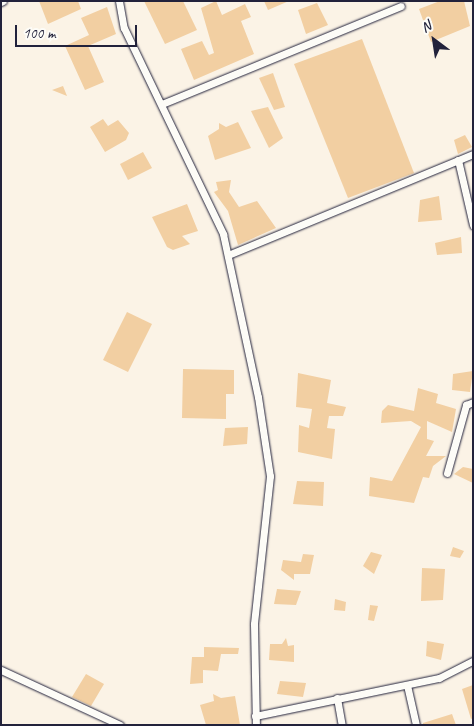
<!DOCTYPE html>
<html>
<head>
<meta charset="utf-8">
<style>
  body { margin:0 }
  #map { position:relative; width:474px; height:726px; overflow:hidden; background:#fbf3e6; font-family:Caveat,sans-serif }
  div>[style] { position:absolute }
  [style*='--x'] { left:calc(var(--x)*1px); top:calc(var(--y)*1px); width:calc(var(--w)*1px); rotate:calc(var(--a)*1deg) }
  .building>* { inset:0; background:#f2cfa2 }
  .roads { filter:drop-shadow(0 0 1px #22223b) drop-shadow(0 0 1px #22223b) }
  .street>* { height:7px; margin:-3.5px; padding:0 3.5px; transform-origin:3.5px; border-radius:3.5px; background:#fdfcf7 }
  span { translate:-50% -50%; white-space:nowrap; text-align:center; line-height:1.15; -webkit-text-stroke:4.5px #fdfcf7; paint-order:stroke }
  .frame { position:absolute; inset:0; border:2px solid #22223b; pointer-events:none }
  .north { position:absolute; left:409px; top:15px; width:50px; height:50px; -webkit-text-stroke:4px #fdfcf7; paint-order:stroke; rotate:329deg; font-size:14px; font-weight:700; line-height:20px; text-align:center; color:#22223b }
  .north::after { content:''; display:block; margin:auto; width:18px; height:22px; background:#22223b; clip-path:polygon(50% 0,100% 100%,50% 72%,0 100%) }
  .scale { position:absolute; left:15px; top:25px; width:122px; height:22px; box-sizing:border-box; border:2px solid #22223b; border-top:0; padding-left:6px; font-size:15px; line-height:18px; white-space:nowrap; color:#22223b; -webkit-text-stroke:4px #fdfcf7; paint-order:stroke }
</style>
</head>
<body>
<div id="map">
  <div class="building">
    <div style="clip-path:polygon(39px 1px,78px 1px,81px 9px,48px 24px)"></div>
    <div style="clip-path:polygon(144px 1px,183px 1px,197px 30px,165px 44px)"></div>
    <div style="clip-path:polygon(216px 1px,222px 15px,245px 4px,251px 17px,241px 21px,254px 54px,194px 80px,181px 49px,202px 41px,209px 55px,214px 53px,201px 8px)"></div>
    <div style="clip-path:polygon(264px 1px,289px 1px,268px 10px)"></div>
    <div style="clip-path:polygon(440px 1px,464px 1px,470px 26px,431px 42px,419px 9px)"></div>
    <div style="clip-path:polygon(317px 3px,328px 25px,306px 34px,298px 10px)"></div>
    <div style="clip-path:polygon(107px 7px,116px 34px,88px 46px,104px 82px,85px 90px,65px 46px,89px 35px,81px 18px)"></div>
    <div style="clip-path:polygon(362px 39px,414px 173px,348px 198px,294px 64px)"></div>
    <div style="clip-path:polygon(273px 73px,285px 107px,274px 110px,259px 78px)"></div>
    <div style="clip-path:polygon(63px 86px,67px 96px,52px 90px)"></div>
    <div style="clip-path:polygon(268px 107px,283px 138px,269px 148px,251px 111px)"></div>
    <div style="clip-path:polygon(103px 119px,108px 126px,118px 120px,129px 133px,126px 140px,105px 152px,90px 127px)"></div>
    <div style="clip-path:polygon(238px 122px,251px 148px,215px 160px,208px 136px,219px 129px,219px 123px,226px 127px)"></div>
    <div style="clip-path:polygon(465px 135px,472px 147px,458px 154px,454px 140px)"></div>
    <div style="clip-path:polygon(143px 152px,152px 168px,128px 180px,120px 164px)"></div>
    <div style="clip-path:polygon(231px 180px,229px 192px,239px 207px,257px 201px,276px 228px,238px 245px,228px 211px,214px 192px,218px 190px,216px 182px)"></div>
    <div style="clip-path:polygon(439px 196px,442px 220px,418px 222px,420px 200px)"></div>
    <div style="clip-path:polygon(187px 204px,198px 231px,182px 236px,190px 244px,173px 250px,167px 247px,152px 217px)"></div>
    <div style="clip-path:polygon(461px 237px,462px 253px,437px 255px,435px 243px)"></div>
    <div style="clip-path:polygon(127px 312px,152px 324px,128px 372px,103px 360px)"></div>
    <div style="clip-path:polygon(183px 369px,234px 370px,234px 394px,226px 394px,226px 419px,182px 418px)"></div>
    <div style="clip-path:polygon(473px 371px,470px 392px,452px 390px,453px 374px)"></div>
    <div style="clip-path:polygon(298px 373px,331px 380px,327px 403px,346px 407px,343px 416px,329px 416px,327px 428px,335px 429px,332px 459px,298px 452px,299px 425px,309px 428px,312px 409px,296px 407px)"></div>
    <div style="clip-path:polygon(418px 388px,438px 394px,436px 403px,456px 409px,452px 432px,427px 421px,427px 439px,434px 441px,426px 456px,446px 456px,433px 466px,429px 478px,423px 477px,414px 503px,369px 496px,370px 477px,392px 481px,421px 427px,411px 421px,381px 423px,382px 411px,388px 405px,414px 411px)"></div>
    <div style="clip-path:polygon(248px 427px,247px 444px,223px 446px,225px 428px)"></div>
    <div style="clip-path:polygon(463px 467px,473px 469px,473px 483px,454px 474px)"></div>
    <div style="clip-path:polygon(297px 481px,324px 482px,323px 506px,293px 504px)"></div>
    <div style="clip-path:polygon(453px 547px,464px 551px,460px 558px,450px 556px)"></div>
    <div style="clip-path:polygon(371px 552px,382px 555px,374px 574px,363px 566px)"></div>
    <div style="clip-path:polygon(303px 554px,314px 555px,310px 574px,294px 574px,294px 580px,281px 570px,283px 560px,301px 562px)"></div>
    <div style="clip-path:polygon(422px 568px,445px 569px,443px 600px,421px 601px)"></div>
    <div style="clip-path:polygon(277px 589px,301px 591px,296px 605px,274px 604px)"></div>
    <div style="clip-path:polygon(335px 599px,346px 602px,345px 611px,334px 610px)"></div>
    <div style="clip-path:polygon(370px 605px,378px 606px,374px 621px,368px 620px)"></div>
    <div style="clip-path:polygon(286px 638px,288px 646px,294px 645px,294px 662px,269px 660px,270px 644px,282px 644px)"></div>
    <div style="clip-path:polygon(427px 641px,444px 644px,441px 660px,426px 656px)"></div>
    <div style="clip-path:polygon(204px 647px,239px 648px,238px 654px,221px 654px,218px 671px,203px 670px,203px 683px,190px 684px,192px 657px,204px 657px)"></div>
    <div style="clip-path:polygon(86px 674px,104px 684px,91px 706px,72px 697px)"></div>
    <div style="clip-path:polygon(280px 681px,306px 683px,303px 697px,277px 694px)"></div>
    <div style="clip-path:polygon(473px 685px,473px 718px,471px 719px,462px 689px)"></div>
    <div style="clip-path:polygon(213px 694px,221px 698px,235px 696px,240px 725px,206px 725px,200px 705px,214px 701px)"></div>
    <div style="clip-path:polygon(452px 714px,456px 725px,423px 725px,423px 723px)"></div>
  </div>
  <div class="roads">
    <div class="street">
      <div style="--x:119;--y:1;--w:27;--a:80"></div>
      <div style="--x:124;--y:28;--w:229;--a:64.3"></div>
      <div style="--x:223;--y:234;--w:167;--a:77.9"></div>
      <div style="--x:258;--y:397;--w:80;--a:81.4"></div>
      <div style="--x:270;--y:476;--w:149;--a:96.2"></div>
      <div style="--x:254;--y:624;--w:101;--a:88.9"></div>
      <div style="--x:1;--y:2;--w:2;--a:-27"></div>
      <div style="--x:162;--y:104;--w:258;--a:-22.3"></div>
      <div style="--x:458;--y:160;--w:67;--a:77"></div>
      <div style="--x:228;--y:255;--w:265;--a:-22.4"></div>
      <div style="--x:447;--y:473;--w:71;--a:-74.4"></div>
      <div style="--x:466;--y:405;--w:8;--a:-23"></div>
      <div style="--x:1;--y:670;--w:131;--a:24.8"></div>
      <div style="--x:407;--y:685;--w:41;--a:77.3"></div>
      <div style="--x:337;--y:698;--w:27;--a:80"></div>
      <div style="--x:255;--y:716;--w:188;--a:-11.7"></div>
      <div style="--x:439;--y:678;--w:38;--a:-27"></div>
    </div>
  </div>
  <div class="frame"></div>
  <div class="north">N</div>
  <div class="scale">100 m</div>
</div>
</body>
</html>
